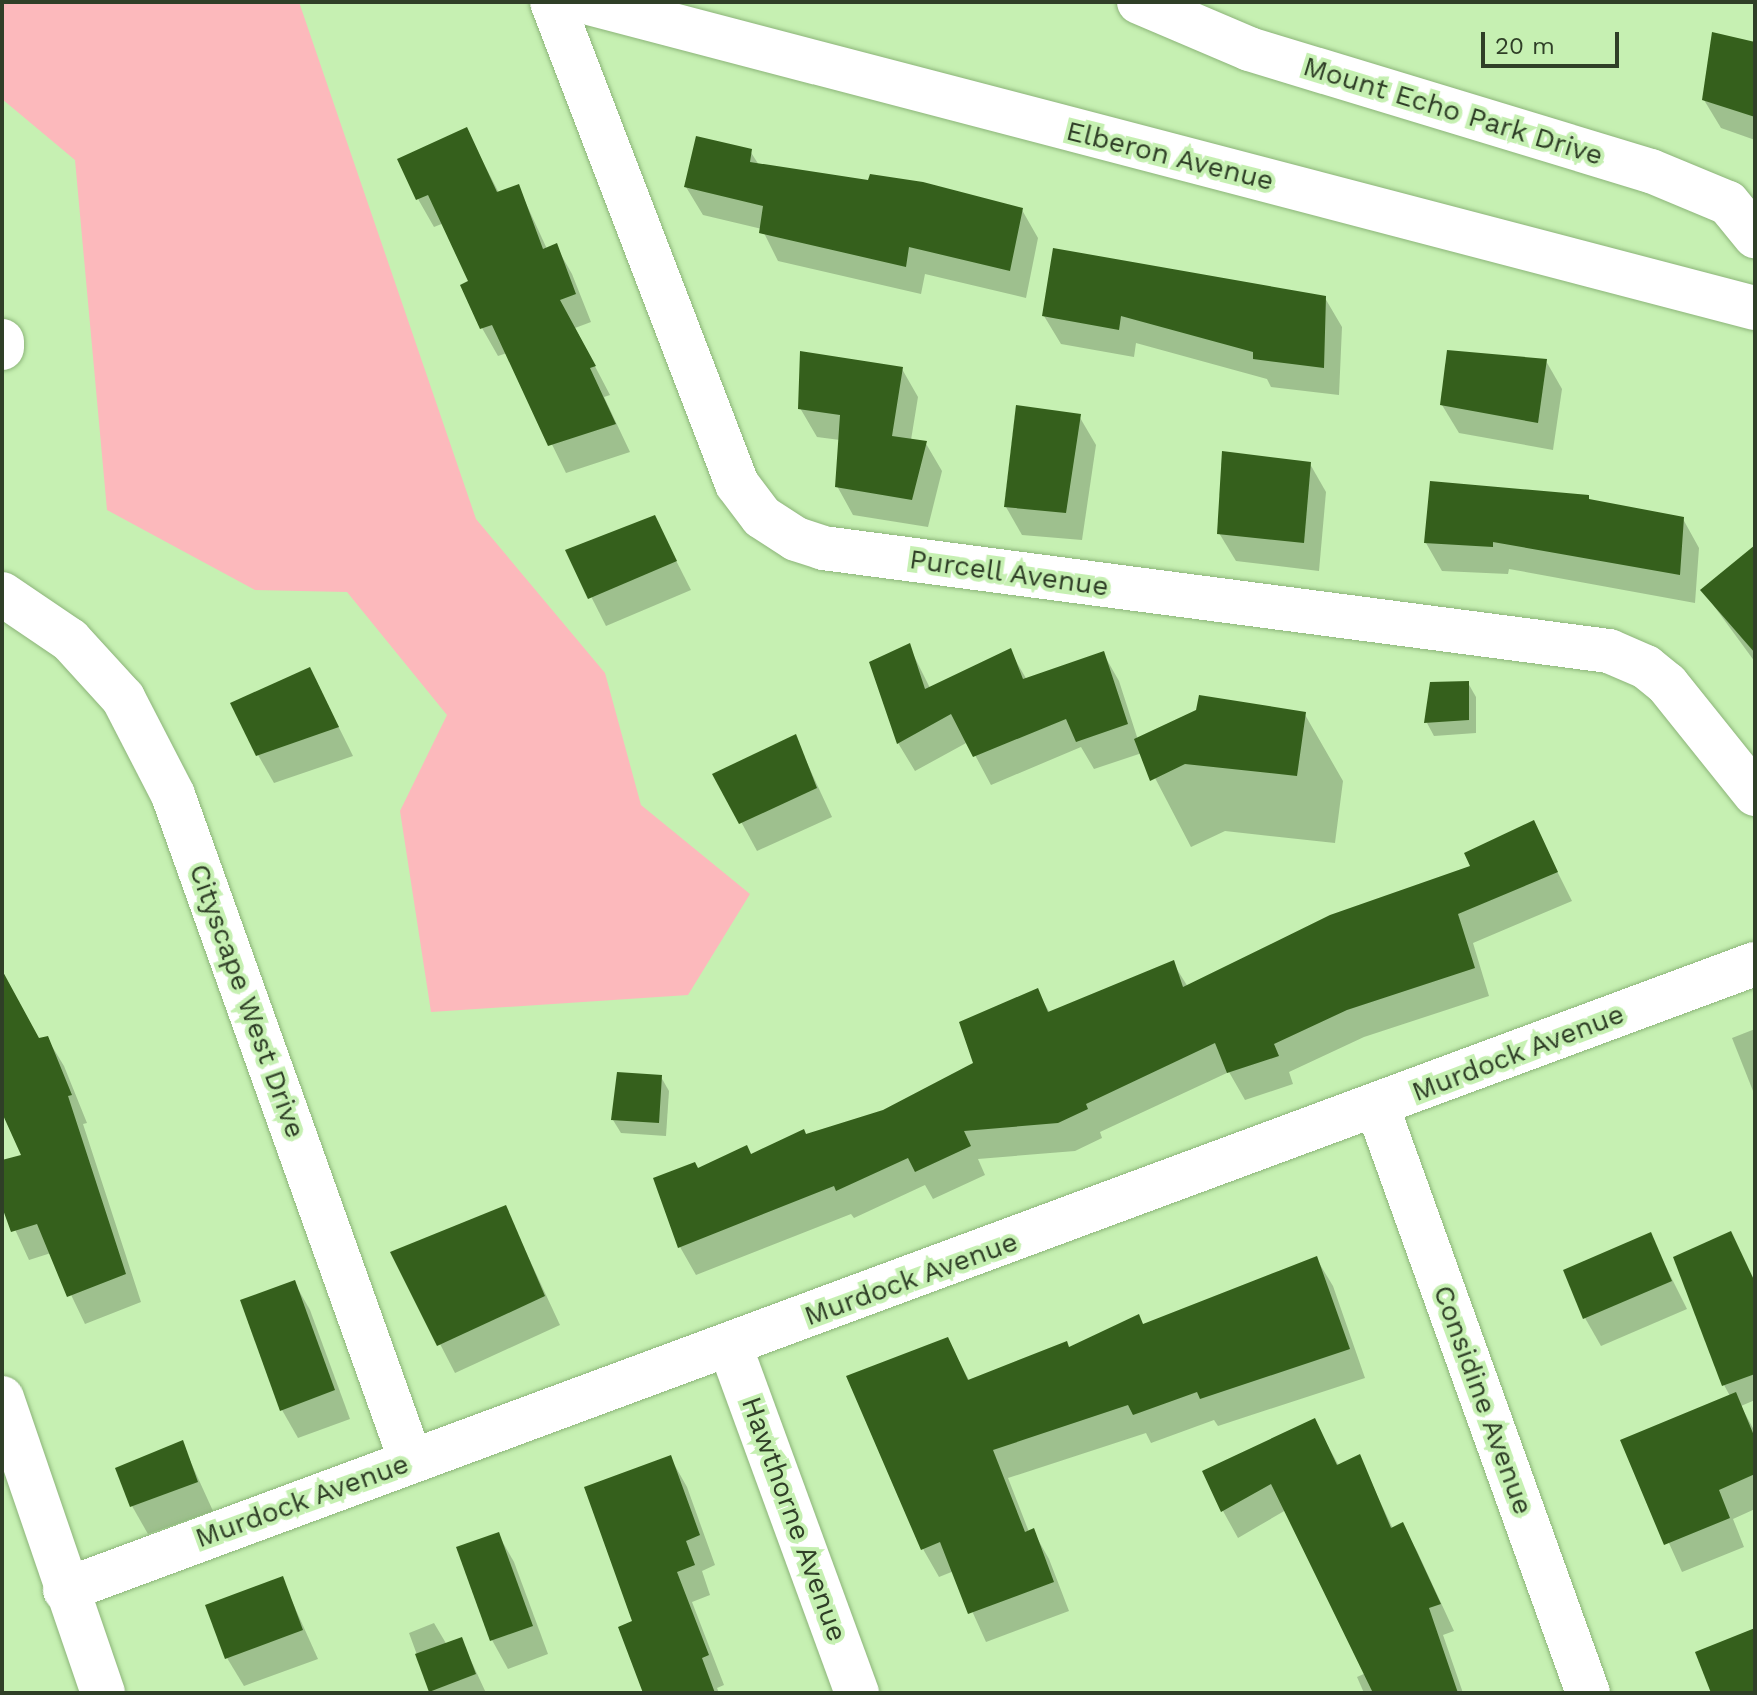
<!DOCTYPE html>
<html>
<head>
<meta charset="utf-8">
<style>
  body { margin:0 }
  #map { position:relative; width:1757px; height:1695px; overflow:hidden; background:#c6f0b2; font-family:"Work Sans",sans-serif }
  div>[style] { position:absolute }
  [style*='--x'] { left:calc(var(--x)*1px); top:calc(var(--y)*1px); width:calc(var(--w)*1px); rotate:calc(var(--a)*1deg) }
  .green>* { inset:0; background:#fcb9bc }
  .shadow>* { inset:0; background:#0003 }
  .building>* { inset:0; background:#35601c }
  .roads { filter:drop-shadow(0 0 2px #8cb479) drop-shadow(0 0 2px #8cb479) }
  .minor>* { height:44px; margin:-22px; padding:0 22px; transform-origin:22px; border-radius:22px; background:#fff }
  span { translate:-50% -50%; white-space:nowrap; text-align:center; line-height:1.15; -webkit-text-stroke:8px #c6f0b2; paint-order:stroke }
  .street-label { font-size:28px; color:#2f3f27 }
  .frame { position:absolute; inset:0; border:4px solid #2f3f27; pointer-events:none }
  .scale { position:absolute; left:1481px; top:32px; width:138px; height:36px; box-sizing:border-box; border:4px solid #2f3f27; border-top:0; padding-left:10px; font-size:24px; line-height:28px; white-space:nowrap; color:#2f3f27; -webkit-text-stroke:6px #c6f0b2; paint-order:stroke }
</style>
</head>
<body>
<div id="map">
  <div class="green">
    <div style="clip-path:polygon(2px 2px,299px 2px,476px 519px,605px 673px,641px 805px,750px 894px,688px 995px,431px 1012px,400px 811px,447px 715px,347px 592px,255px 590px,107px 510px,75px 160px,2px 99px)"></div>
  </div>
  <div class="shadow">
    <div style="clip-path:polygon(1755px 47px,1755px 140px,1721px 128px,1704px 100px)"></div>
    <div style="clip-path:polygon(466px 129px,499px 193px,518px 186px,547px 249px,556px 246px,572px 274px,591px 322px,575px 328px,610px 395px,604px 397px,630px 452px,566px 473px,507px 353px,498px 356px,482px 328px,471px 282px,444px 223px,434px 227px,418px 199px)"></div>
    <div style="clip-path:polygon(750px 151px,759px 165px,1022px 210px,1038px 238px,1026px 298px,925px 274px,921px 294px,778px 261px,762px 229px,703px 215px,686px 187px)"></div>
    <div style="clip-path:polygon(1325px 298px,1342px 327px,1339px 395px,1271px 387px,1267px 379px,1136px 343px,1134px 357px,1061px 344px,1044px 316px)"></div>
    <div style="clip-path:polygon(1546px 361px,1562px 389px,1553px 450px,1459px 433px,1442px 405px)"></div>
    <div style="clip-path:polygon(902px 369px,918px 397px,911px 440px,925px 442px,942px 471px,928px 527px,853px 515px,837px 486px,840px 440px,817px 437px,800px 408px)"></div>
    <div style="clip-path:polygon(1079px 416px,1096px 445px,1082px 540px,1022px 535px,1006px 507px)"></div>
    <div style="clip-path:polygon(1310px 464px,1326px 492px,1319px 571px,1236px 561px,1219px 533px)"></div>
    <div style="clip-path:polygon(1588px 497px,1591px 502px,1683px 519px,1699px 548px,1695px 603px,1509px 569px,1508px 574px,1442px 571px,1426px 543px)"></div>
    <div style="clip-path:polygon(654px 517px,691px 590px,606px 626px,568px 551px)"></div>
    <div style="clip-path:polygon(1755px 547px,1755px 662px,1703px 591px)"></div>
    <div style="clip-path:polygon(909px 646px,930px 688px,1010px 651px,1027px 680px,1103px 653px,1119px 681px,1138px 740px,1304px 713px,1343px 781px,1335px 843px,1225px 831px,1191px 847px,1142px 753px,1094px 769px,1081px 747px,991px 785px,968px 742px,915px 771px,898px 743px,871px 663px)"></div>
    <div style="clip-path:polygon(310px 669px,353px 756px,274px 783px,258px 755px)"></div>
    <div style="clip-path:polygon(1468px 683px,1476px 697px,1476px 733px,1434px 736px,1427px 723px)"></div>
    <div style="clip-path:polygon(795px 737px,832px 817px,757px 851px,715px 774px)"></div>
    <div style="clip-path:polygon(1533px 823px,1572px 901px,1473px 943px,1489px 996px,1364px 1037px,1289px 1072px,1293px 1084px,1245px 1100px,1229px 1072px,1100px 1132px,1102px 1138px,1075px 1151px,978px 1159px,985px 1175px,933px 1199px,925px 1185px,854px 1218px,851px 1214px,696px 1275px,680px 1247px,656px 1180px,751px 1156px,884px 1112px,975px 1064px,1037px 991px,1050px 1013px,1173px 963px,1188px 987px,1473px 867px)"></div>
    <div style="clip-path:polygon(2px 978px,39px 1040px,47px 1038px,64px 1066px,87px 1123px,83px 1124px,141px 1302px,85px 1324px,51px 1253px,29px 1260px,2px 1201px,2px 1162px,24px 1156px,2px 1109px)"></div>
    <div style="clip-path:polygon(1755px 1029px,1755px 1096px,1732px 1038px)"></div>
    <div style="clip-path:polygon(661px 1077px,669px 1091px,666px 1136px,621px 1133px,613px 1120px)"></div>
    <div style="clip-path:polygon(505px 1207px,560px 1325px,455px 1373px,393px 1253px)"></div>
    <div style="clip-path:polygon(1730px 1234px,1755px 1286px,1755px 1400px,1741px 1406px,1755px 1432px,1755px 1509px,1733px 1519px,1744px 1547px,1682px 1572px,1623px 1441px,1730px 1396px,1724px 1385px)"></div>
    <div style="clip-path:polygon(1650px 1235px,1687px 1309px,1601px 1346px,1585px 1318px)"></div>
    <div style="clip-path:polygon(1316px 1258px,1333px 1286px,1365px 1378px,1218px 1426px,1214px 1420px,1151px 1443px,1146px 1433px,1008px 1478px,1029px 1532px,1033px 1531px,1049px 1559px,1069px 1611px,986px 1642px,954px 1571px,939px 1577px,923px 1549px,947px 1339px,970px 1382px,1144px 1326px)"></div>
    <div style="clip-path:polygon(294px 1282px,310px 1310px,350px 1419px,298px 1438px,282px 1410px)"></div>
    <div style="clip-path:polygon(1314px 1421px,1339px 1466px,1359px 1457px,1393px 1529px,1402px 1525px,1417px 1551px,1454px 1631px,1443px 1635px,1463px 1693px,1364px 1693px,1357px 1677px,1366px 1673px,1286px 1510px,1238px 1538px,1223px 1511px,1205px 1472px)"></div>
    <div style="clip-path:polygon(182px 1443px,213px 1511px,148px 1534px,132px 1506px)"></div>
    <div style="clip-path:polygon(670px 1457px,687px 1487px,715px 1565px,702px 1571px,710px 1595px,692px 1602px,724px 1685px,717px 1688px,719px 1693px,646px 1693px,635px 1622px)"></div>
    <div style="clip-path:polygon(498px 1534px,514px 1562px,548px 1654px,508px 1669px,492px 1640px,458px 1549px)"></div>
    <div style="clip-path:polygon(282px 1579px,318px 1659px,244px 1686px,227px 1658px)"></div>
    <div style="clip-path:polygon(434px 1623px,447px 1645px,461px 1639px,486px 1693px,431px 1693px,409px 1633px)"></div>
  </div>
  <div class="building">
    <div style="clip-path:polygon(1712px 32px,1755px 42px,1755px 117px,1702px 100px)"></div>
    <div style="clip-path:polygon(467px 127px,497px 192px,519px 184px,543px 249px,557px 243px,576px 294px,560px 300px,596px 366px,590px 368px,616px 424px,548px 446px,492px 325px,480px 329px,460px 285px,468px 281px,428px 195px,416px 200px,397px 159px)"></div>
    <div style="clip-path:polygon(696px 136px,752px 149px,750px 162px,868px 180px,870px 174px,923px 182px,1023px 208px,1010px 271px,909px 247px,906px 267px,759px 233px,763px 206px,684px 187px)"></div>
    <div style="clip-path:polygon(1053px 248px,1326px 296px,1324px 368px,1253px 359px,1253px 352px,1121px 316px,1119px 330px,1042px 316px)"></div>
    <div style="clip-path:polygon(1447px 350px,1547px 359px,1538px 423px,1440px 405px)"></div>
    <div style="clip-path:polygon(800px 351px,903px 367px,892px 436px,927px 441px,912px 500px,835px 487px,840px 415px,798px 409px)"></div>
    <div style="clip-path:polygon(1016px 405px,1081px 414px,1066px 513px,1004px 507px)"></div>
    <div style="clip-path:polygon(1222px 451px,1311px 462px,1304px 543px,1217px 534px)"></div>
    <div style="clip-path:polygon(1430px 481px,1589px 495px,1589px 499px,1684px 517px,1680px 575px,1493px 542px,1493px 547px,1424px 543px)"></div>
    <div style="clip-path:polygon(655px 515px,677px 561px,588px 599px,565px 550px)"></div>
    <div style="clip-path:polygon(1755px 545px,1755px 653px,1700px 590px)"></div>
    <div style="clip-path:polygon(910px 643px,925px 689px,1011px 648px,1023px 679px,1104px 651px,1128px 724px,1076px 742px,1066px 719px,973px 757px,951px 714px,897px 744px,869px 662px)"></div>
    <div style="clip-path:polygon(310px 667px,339px 727px,256px 756px,230px 703px)"></div>
    <div style="clip-path:polygon(1469px 681px,1469px 720px,1424px 723px,1430px 682px)"></div>
    <div style="clip-path:polygon(1199px 695px,1306px 712px,1297px 776px,1185px 764px,1150px 781px,1134px 739px,1196px 710px)"></div>
    <div style="clip-path:polygon(796px 734px,817px 788px,739px 824px,712px 774px)"></div>
    <div style="clip-path:polygon(1534px 820px,1558px 872px,1458px 914px,1475px 968px,1347px 1010px,1274px 1044px,1279px 1056px,1227px 1073px,1215px 1043px,1086px 1104px,1088px 1109px,1058px 1123px,964px 1131px,971px 1146px,915px 1172px,908px 1158px,836px 1191px,834px 1186px,678px 1248px,653px 1178px,695px 1162px,698px 1168px,747px 1145px,751px 1154px,804px 1129px,806px 1134px,883px 1110px,973px 1063px,959px 1022px,1038px 988px,1048px 1012px,1174px 960px,1183px 987px,1330px 915px,1470px 866px,1464px 853px)"></div>
    <div style="clip-path:polygon(2px 970px,39px 1038px,48px 1036px,72px 1095px,68px 1096px,126px 1274px,67px 1297px,37px 1224px,11px 1232px,2px 1207px,2px 1160px,21px 1155px,2px 1113px)"></div>
    <div style="clip-path:polygon(617px 1072px,662px 1075px,659px 1123px,611px 1120px)"></div>
    <div style="clip-path:polygon(506px 1205px,545px 1296px,437px 1346px,390px 1252px)"></div>
    <div style="clip-path:polygon(1731px 1231px,1755px 1282px,1755px 1374px,1722px 1386px,1673px 1257px)"></div>
    <div style="clip-path:polygon(1651px 1232px,1672px 1281px,1583px 1319px,1563px 1270px)"></div>
    <div style="clip-path:polygon(1317px 1256px,1350px 1349px,1200px 1399px,1197px 1392px,1133px 1415px,1128px 1405px,993px 1450px,1025px 1532px,1034px 1528px,1054px 1582px,968px 1614px,940px 1542px,921px 1550px,846px 1376px,948px 1337px,968px 1380px,1067px 1341px,1069px 1347px,1139px 1314px,1143px 1324px)"></div>
    <div style="clip-path:polygon(295px 1280px,335px 1390px,280px 1411px,240px 1300px)"></div>
    <div style="clip-path:polygon(1736px 1392px,1755px 1438px,1755px 1474px,1719px 1490px,1730px 1518px,1664px 1545px,1620px 1440px)"></div>
    <div style="clip-path:polygon(1315px 1418px,1337px 1465px,1360px 1454px,1391px 1528px,1403px 1522px,1441px 1604px,1429px 1608px,1458px 1693px,1373px 1693px,1271px 1484px,1221px 1512px,1202px 1471px)"></div>
    <div style="clip-path:polygon(183px 1440px,198px 1482px,130px 1507px,115px 1468px)"></div>
    <div style="clip-path:polygon(671px 1455px,700px 1535px,686px 1541px,695px 1565px,677px 1572px,709px 1655px,702px 1658px,715px 1693px,643px 1693px,618px 1627px,632px 1621px,584px 1487px)"></div>
    <div style="clip-path:polygon(499px 1532px,533px 1626px,490px 1641px,456px 1547px)"></div>
    <div style="clip-path:polygon(283px 1576px,303px 1630px,225px 1659px,205px 1605px)"></div>
    <div style="clip-path:polygon(1755px 1628px,1755px 1693px,1711px 1693px,1695px 1652px)"></div>
    <div style="clip-path:polygon(462px 1637px,476px 1674px,429px 1692px,415px 1654px)"></div>
  </div>
  <div class="roads">
    <div class="minor">
      <div style="--x:552;--y:2;--w:516;--a:69"></div>
      <div style="--x:737;--y:484;--w:41;--a:52.9"></div>
      <div style="--x:762;--y:517;--w:40;--a:32.9"></div>
      <div style="--x:796;--y:539;--w:28;--a:18"></div>
      <div style="--x:823;--y:548;--w:793;--a:7.47"></div>
      <div style="--x:1609;--y:651;--w:40;--a:23.4"></div>
      <div style="--x:1646;--y:667;--w:27;--a:39"></div>
      <div style="--x:1667;--y:684;--w:141;--a:51.3"></div>
      <div style="--x:585;--y:2;--w:1209;--a:14.66"></div>
      <div style="--x:1139;--y:2;--w:120;--a:23.1"></div>
      <div style="--x:1249;--y:49;--w:420;--a:16.9"></div>
      <div style="--x:1651;--y:171;--w:83;--a:22.6"></div>
      <div style="--x:1728;--y:203;--w:43;--a:50.7"></div>
      <div style="--x:2;--y:341;--w:7;--a:90"></div>
      <div style="--x:2;--y:594;--w:82;--a:34.1"></div>
      <div style="--x:70;--y:640;--w:79;--a:47.6"></div>
      <div style="--x:123;--y:698;--w:109;--a:62.7"></div>
      <div style="--x:173;--y:795;--w:707;--a:70.34"></div>
      <div style="--x:1377;--y:1106;--w:624;--a:70.23"></div>
      <div style="--x:730;--y:1346;--w:370;--a:69.9"></div>
      <div style="--x:2;--y:1398;--w:312;--a:71.1"></div>
      <div style="--x:65;--y:1590;--w:1802;--a:-20.33"></div>
    </div>
  </div>
  <div class="street-label">
    <span style="left:1453px;top:111px;rotate:17deg">Mount Echo Park Drive</span>
    <span style="left:1170px;top:156px;rotate:14deg">Elberon Avenue</span>
    <span style="left:1009px;top:573px;rotate:8deg">Purcell Avenue</span>
    <span style="left:247px;top:1001px;rotate:70deg">Cityscape West Drive</span>
    <span style="left:1518px;top:1053px;rotate:-21deg">Murdock Avenue</span>
    <span style="left:911px;top:1279px;rotate:-20deg">Murdock Avenue</span>
    <span style="left:1483px;top:1400px;rotate:70deg">Considine Avenue</span>
    <span style="left:302px;top:1501px;rotate:-20deg">Murdock Avenue</span>
    <span style="left:794px;top:1519px;rotate:70deg">Hawthorne Avenue</span>
  </div>
  <div class="frame"></div>
  <div class="scale">20 m</div>
</div>
</body>
</html>
